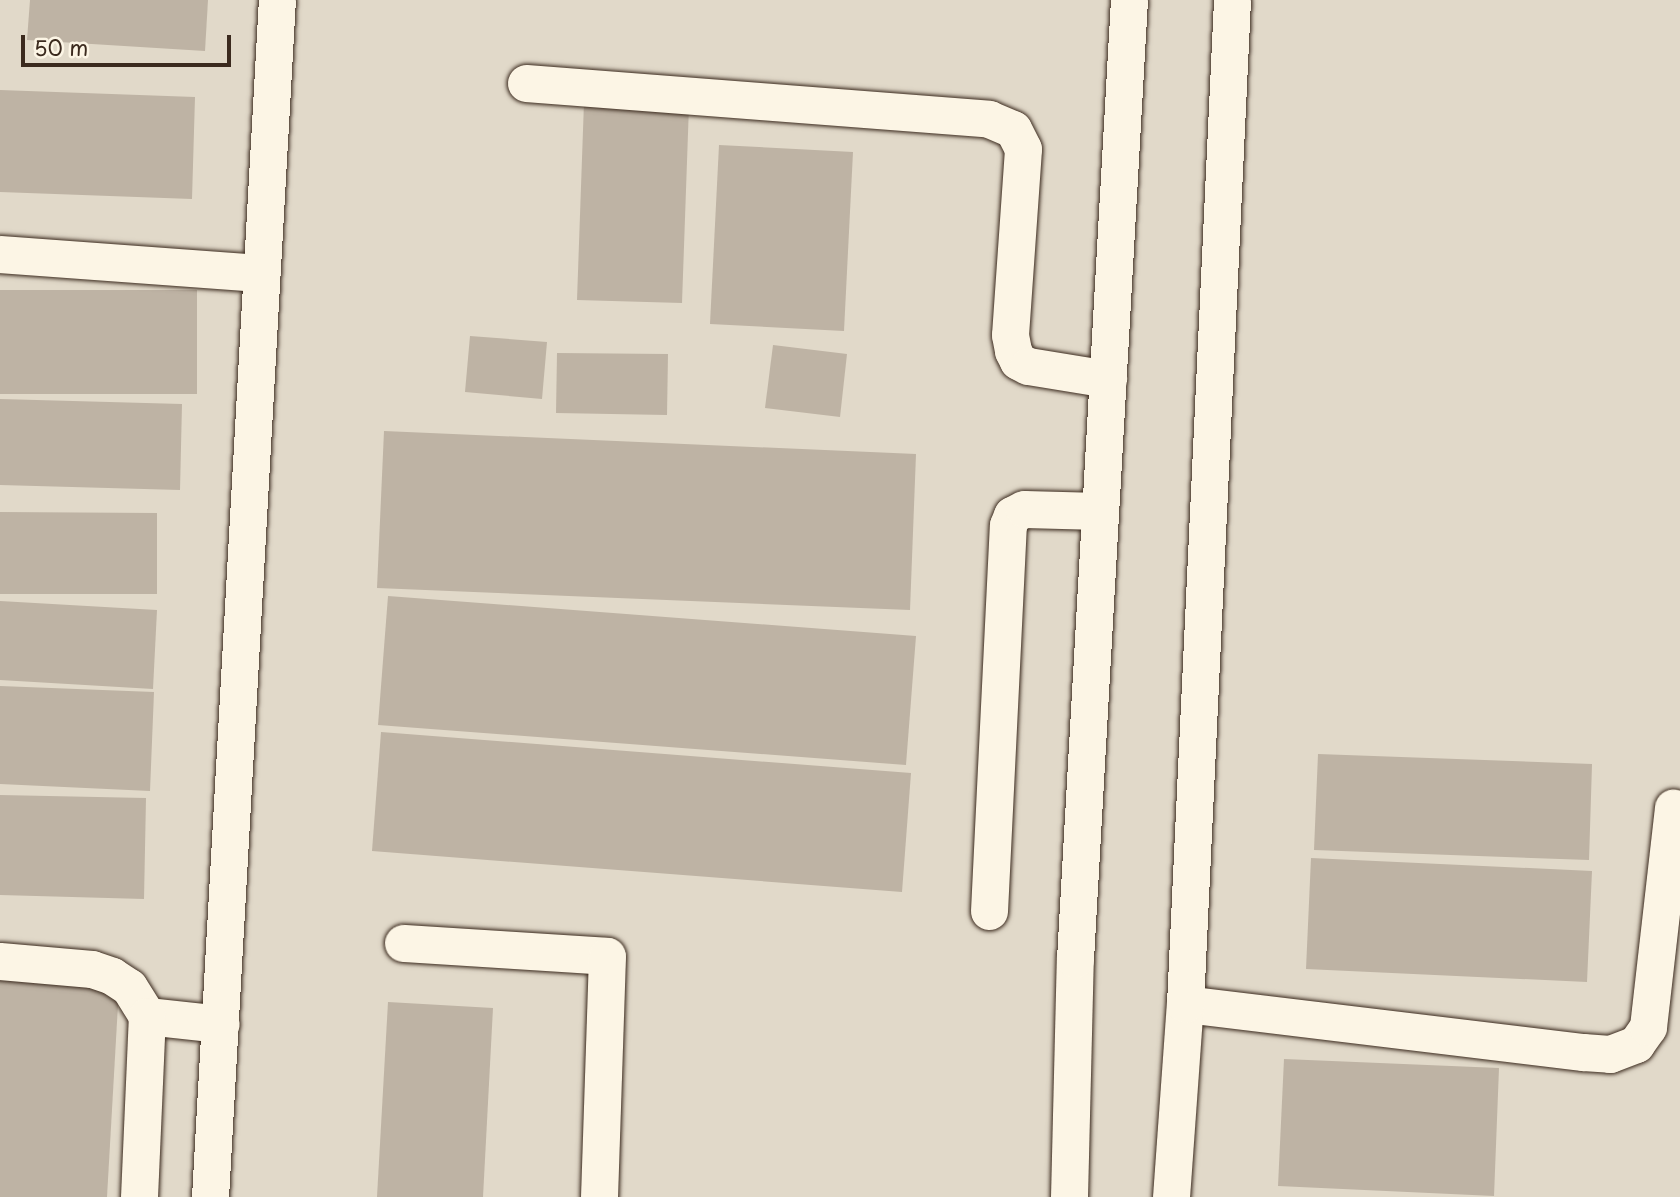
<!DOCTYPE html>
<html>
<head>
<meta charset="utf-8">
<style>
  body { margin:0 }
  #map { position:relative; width:1680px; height:1197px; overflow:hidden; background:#f0e9d9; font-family:"Playpen Sans",sans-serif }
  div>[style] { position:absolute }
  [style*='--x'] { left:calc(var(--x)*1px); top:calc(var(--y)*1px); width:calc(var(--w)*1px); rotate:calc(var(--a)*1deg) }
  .built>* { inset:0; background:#e1d9c9 }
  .building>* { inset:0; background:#beb3a4 }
  .roads { filter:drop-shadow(0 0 2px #3b2a1e) drop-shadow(0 0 2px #3b2a1e) }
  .minor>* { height:37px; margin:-18.5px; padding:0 18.5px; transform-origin:18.5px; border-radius:18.5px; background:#fcf5e5 }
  span { translate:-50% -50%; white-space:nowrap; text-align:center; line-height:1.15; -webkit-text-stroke:6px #fcf5e5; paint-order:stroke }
  .scale { position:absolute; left:21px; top:35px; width:210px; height:32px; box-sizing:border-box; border:4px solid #3b2a1e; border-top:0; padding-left:9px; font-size:21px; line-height:24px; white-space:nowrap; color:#3b2a1e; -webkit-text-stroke:5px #fcf5e5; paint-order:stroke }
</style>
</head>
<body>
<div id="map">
  <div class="built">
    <div style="clip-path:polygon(0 0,1680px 0,1680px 1197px,0 1197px)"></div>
  </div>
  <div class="building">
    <div style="clip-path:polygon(30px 0,208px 0,205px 51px,27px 40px)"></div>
    <div style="clip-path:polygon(0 90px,195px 97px,192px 199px,0 192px)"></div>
    <div style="clip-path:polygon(584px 102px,689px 105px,682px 303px,577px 300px)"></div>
    <div style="clip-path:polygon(719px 145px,853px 152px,844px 331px,710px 324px)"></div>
    <div style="clip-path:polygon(0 290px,197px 290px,197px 394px,0 394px)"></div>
    <div style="clip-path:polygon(470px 336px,547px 342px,542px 399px,465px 392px)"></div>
    <div style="clip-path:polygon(773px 345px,847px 354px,840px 417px,765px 408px)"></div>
    <div style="clip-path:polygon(557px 353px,668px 354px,667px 415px,556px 413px)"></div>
    <div style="clip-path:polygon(0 399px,182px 404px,180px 490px,0 485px)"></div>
    <div style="clip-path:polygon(384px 431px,916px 454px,910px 610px,377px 588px)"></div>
    <div style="clip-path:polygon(0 512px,157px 513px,157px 594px,0 594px)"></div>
    <div style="clip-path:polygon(388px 596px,916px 636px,906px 765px,378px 725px)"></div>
    <div style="clip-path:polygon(0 601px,157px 610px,153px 689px,0 680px)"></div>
    <div style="clip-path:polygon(0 686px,154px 692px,150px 791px,0 784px)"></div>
    <div style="clip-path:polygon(381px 732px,911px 773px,902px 892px,372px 851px)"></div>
    <div style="clip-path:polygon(1318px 754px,1592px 764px,1589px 860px,1314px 850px)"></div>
    <div style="clip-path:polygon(0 795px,146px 798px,144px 899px,0 895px)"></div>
    <div style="clip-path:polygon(1311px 858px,1592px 871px,1587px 982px,1306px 969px)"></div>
    <div style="clip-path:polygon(0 980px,119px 987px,107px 1197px,0 1197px)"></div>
    <div style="clip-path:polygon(388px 1002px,493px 1008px,483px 1197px,377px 1197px)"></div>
    <div style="clip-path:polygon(1284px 1059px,1499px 1068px,1494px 1196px,1278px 1186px)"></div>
  </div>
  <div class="roads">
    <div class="minor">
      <div style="--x:526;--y:83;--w:464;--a:4.4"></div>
      <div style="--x:989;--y:119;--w:26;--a:23"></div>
      <div style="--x:1013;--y:129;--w:22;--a:63"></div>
      <div style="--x:1023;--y:149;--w:186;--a:94"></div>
      <div style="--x:1010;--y:335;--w:16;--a:79"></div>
      <div style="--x:1013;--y:351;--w:11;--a:63"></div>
      <div style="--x:1018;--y:361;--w:11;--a:27"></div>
      <div style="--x:1028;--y:366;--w:81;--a:9.2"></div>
      <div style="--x:0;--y:254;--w:262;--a:4.2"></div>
      <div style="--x:989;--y:911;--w:386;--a:-87.2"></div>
      <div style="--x:1008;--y:525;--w:11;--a:-68"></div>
      <div style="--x:1012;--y:515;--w:13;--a:-27"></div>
      <div style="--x:1024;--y:509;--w:76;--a:1.5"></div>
      <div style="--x:403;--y:943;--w:204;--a:3.6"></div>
      <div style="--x:607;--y:956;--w:241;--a:91.9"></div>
      <div style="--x:0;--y:961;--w:92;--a:5"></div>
      <div style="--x:92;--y:969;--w:21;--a:19"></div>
      <div style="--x:112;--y:976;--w:20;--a:33"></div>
      <div style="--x:129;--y:987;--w:34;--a:58"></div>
      <div style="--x:147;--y:1016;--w:74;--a:6.2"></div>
      <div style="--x:1185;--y:1004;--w:401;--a:6.9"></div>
      <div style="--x:1583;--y:1052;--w:27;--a:4"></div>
      <div style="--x:1610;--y:1054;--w:28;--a:-21"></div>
      <div style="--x:1636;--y:1044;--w:21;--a:-55"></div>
      <div style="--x:1648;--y:1027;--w:221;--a:-83.5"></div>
      <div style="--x:139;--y:1197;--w:181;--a:-87.5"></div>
      <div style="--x:210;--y:1197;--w:1199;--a:-86.8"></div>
      <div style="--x:1069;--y:1197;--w:238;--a:-88.6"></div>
      <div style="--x:1075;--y:959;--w:961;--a:-86.78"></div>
      <div style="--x:1171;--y:1197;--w:194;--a:-85.9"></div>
      <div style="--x:1185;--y:1004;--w:1005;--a:-87.32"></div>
    </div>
  </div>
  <div class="scale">50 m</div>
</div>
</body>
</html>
